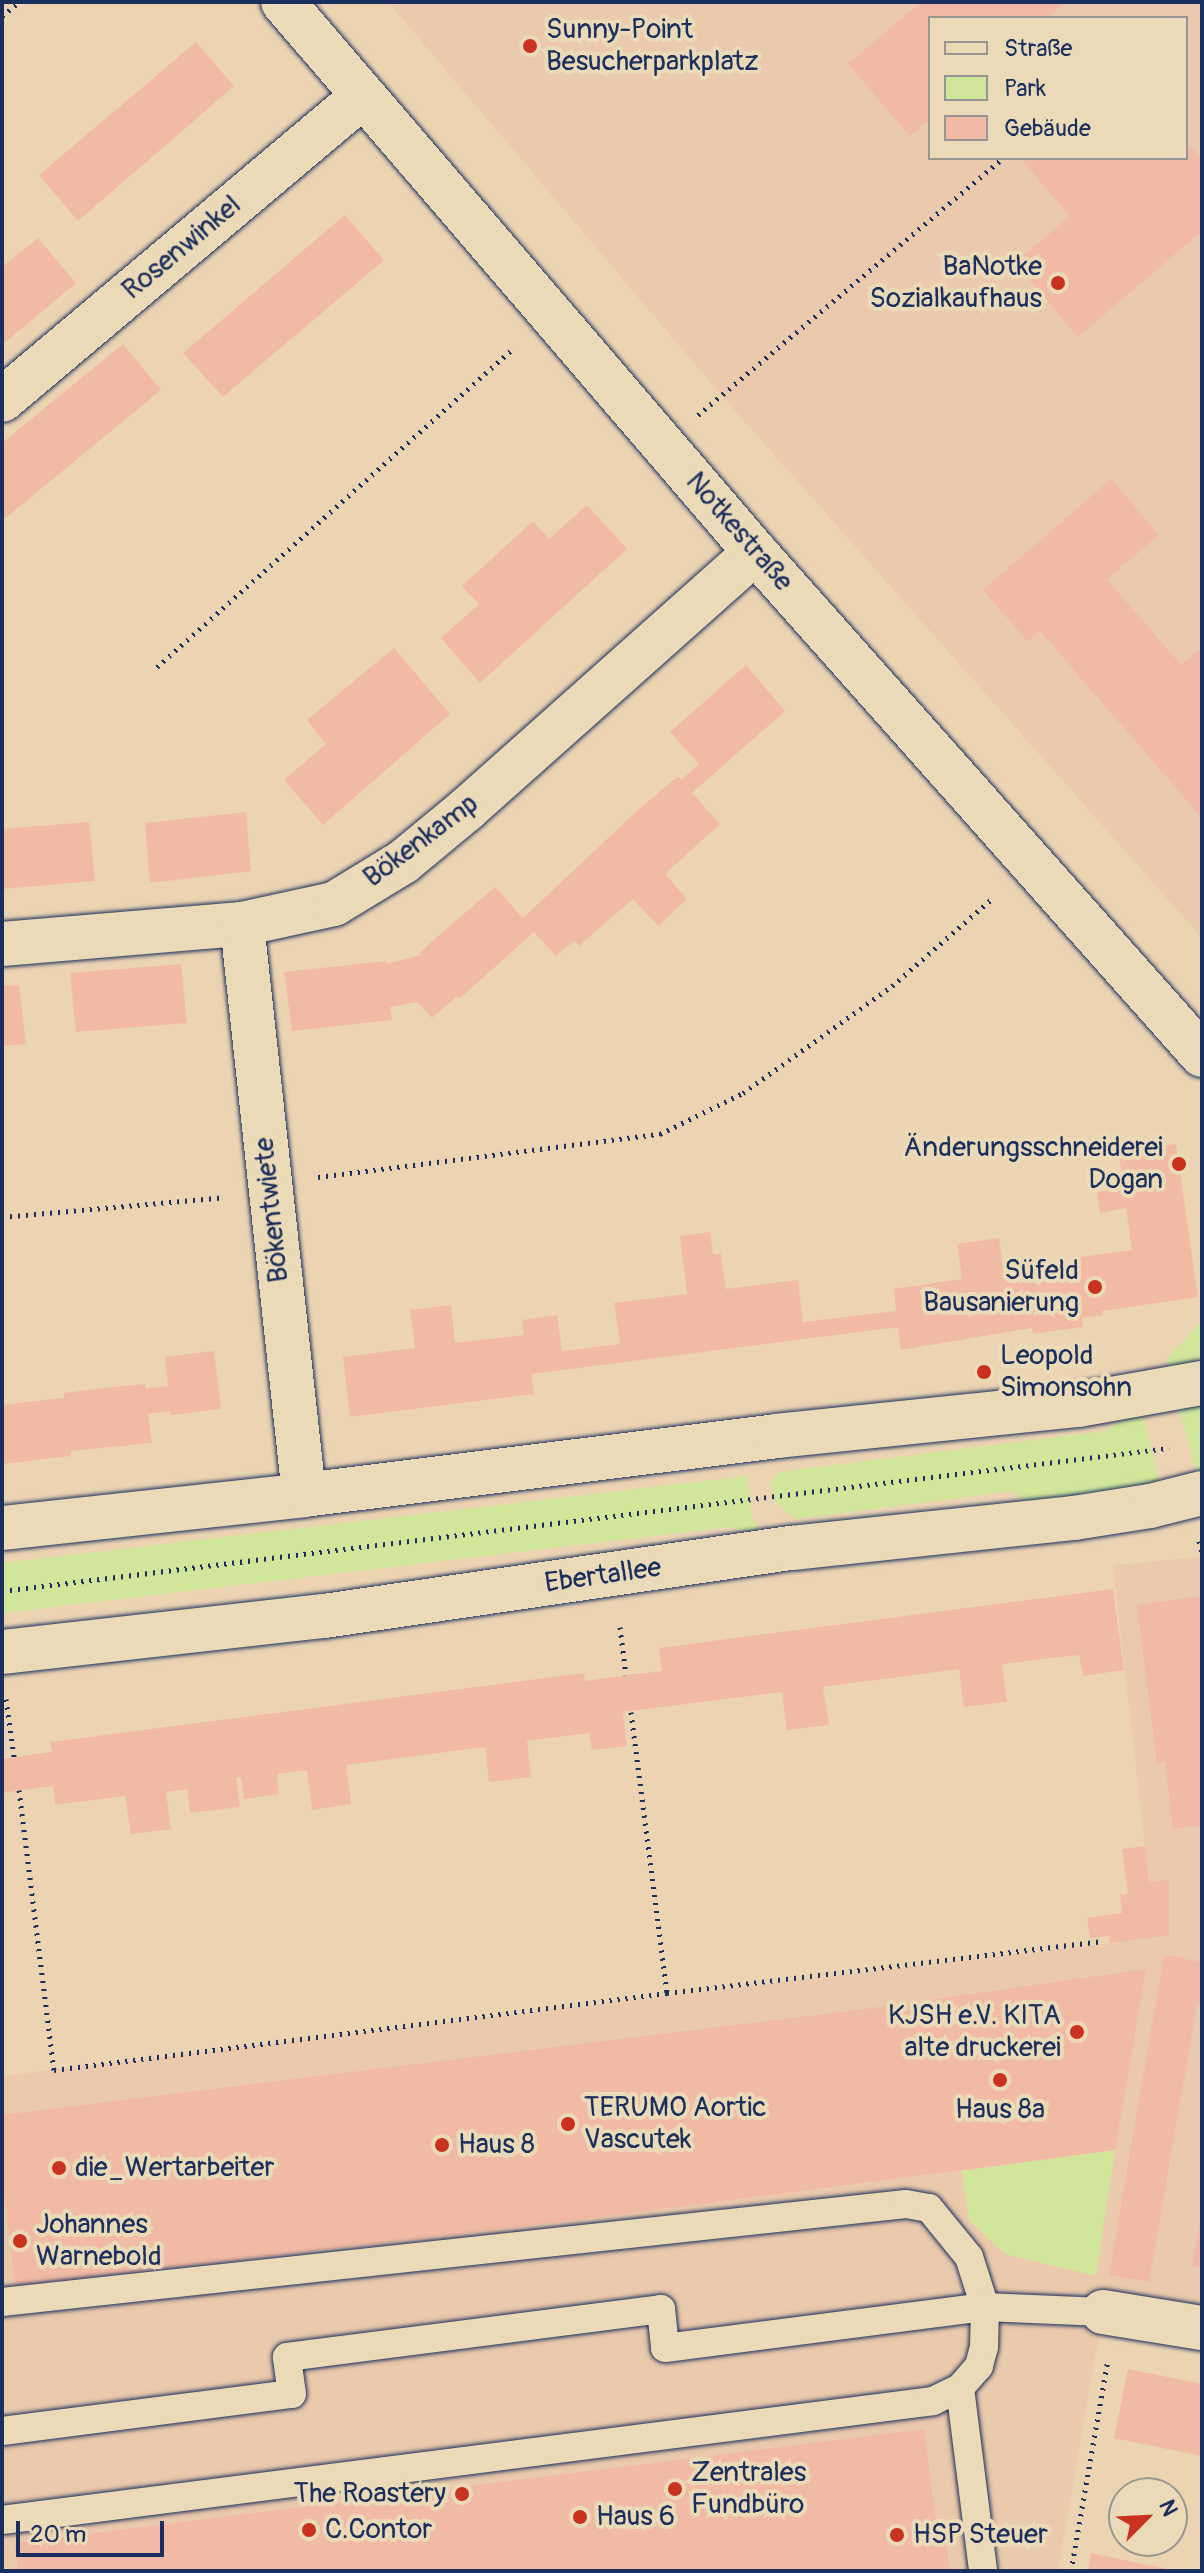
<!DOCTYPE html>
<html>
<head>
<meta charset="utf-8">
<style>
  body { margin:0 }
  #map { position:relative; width:1204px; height:2573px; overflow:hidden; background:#ecd4b3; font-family:Pangolin,sans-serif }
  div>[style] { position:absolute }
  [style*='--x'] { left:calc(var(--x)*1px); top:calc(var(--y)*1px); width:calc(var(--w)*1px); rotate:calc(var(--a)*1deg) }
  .built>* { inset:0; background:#eac9ac }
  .green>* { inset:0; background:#d1e69b }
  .building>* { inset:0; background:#f1baa4 }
  .path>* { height:5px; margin-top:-2.5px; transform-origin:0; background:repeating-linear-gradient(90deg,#1b2f5e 0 2px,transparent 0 8px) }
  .roads { filter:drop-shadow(0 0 2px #1b2f5e) drop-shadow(0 0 2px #1b2f5e) }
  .service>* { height:28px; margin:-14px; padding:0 14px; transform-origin:14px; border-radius:14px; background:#ebdab7 }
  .minor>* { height:44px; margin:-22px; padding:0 22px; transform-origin:22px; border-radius:22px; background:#ebdab7 }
  .tertiary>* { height:44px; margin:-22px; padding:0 22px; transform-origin:22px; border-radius:22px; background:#ebdab7 }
  .secondary>* { height:44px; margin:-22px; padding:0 22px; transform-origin:22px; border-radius:22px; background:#ebdab7 }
  .dots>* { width:22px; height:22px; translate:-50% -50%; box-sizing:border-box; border:4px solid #ebdab7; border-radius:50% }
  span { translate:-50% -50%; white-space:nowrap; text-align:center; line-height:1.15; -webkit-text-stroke:8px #ebdab7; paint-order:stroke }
  .poi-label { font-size:28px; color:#1b2f5e }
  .left { translate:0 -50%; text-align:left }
  .right { translate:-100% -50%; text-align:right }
  .street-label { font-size:28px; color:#1b2f5e }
  .frame { position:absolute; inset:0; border:4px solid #1b2f5e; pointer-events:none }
  .legend { position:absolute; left:928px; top:16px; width:260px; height:144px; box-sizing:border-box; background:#ebdab7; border:2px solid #989693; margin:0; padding:10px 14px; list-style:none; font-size:24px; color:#1b2f5e }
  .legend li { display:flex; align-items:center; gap:16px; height:40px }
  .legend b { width:40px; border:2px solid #989693 }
  .north { position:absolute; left:1108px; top:2477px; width:80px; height:80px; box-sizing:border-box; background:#ebdab7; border:2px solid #989693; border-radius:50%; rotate:66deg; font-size:22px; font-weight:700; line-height:32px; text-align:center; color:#1b2f5e }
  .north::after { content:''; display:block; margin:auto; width:28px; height:36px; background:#c8321e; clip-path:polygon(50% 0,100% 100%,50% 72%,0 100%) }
  .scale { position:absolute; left:16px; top:2521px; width:148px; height:36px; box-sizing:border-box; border:4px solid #1b2f5e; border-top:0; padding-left:10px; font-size:24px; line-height:28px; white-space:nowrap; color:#1b2f5e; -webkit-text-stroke:6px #ebdab7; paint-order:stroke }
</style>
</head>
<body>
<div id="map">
  <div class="built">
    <div style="clip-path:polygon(evenodd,388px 2px,1202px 2px,1202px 938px,721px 395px,388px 2px,930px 18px,1186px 18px,1186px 158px,930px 158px,930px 18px)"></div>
    <div style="clip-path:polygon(1202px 1557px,1202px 2309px,1103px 2312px,1058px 2571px,2px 2571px,2px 2076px,1110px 1943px,1149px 1882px,1113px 1565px)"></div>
  </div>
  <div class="green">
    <div style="clip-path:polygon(1202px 1321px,1202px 1362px,1170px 1369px,1166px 1360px)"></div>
    <div style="clip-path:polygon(1202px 1403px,1202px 1476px,1198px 1478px,1178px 1407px)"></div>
    <div style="clip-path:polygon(1142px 1411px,1161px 1488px,1028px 1505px,1013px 1491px,795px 1519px,774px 1501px,771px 1483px,778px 1472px,1106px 1431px,1128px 1413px)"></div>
    <div style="clip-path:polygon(747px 1476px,752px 1518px,763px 1534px,758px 1538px,730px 1527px,2px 1613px,2px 1563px)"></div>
    <div style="clip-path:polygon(1115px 2150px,1096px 2276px,1005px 2254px,969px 2220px,962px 2171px)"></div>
  </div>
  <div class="building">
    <div style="clip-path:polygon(921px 2px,1066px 2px,1047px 18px,930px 18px,930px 119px,910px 136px,848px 64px)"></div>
    <div style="clip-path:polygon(196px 42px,234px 86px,78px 221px,39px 175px)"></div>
    <div style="clip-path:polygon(1186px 142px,1202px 160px,1202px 231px,1078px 337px,1015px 263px,1070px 216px,1020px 158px,1186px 158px)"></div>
    <div style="clip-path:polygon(345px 215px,384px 260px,223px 397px,183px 353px)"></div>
    <div style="clip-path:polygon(38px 238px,76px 283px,2px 345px,2px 267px)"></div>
    <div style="clip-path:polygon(123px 344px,161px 390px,2px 521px,2px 443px)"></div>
    <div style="clip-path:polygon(1111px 479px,1159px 535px,1107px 579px,1181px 665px,1202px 647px,1202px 818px,1040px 631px,1028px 642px,983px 590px)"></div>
    <div style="clip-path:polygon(587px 505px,627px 549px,480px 683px,441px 638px,479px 604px,462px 586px,533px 521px,549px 539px)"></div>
    <div style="clip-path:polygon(394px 648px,450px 714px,323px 825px,284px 780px,326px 744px,307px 720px)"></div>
    <div style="clip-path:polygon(746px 665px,785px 711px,692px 793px,720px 824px,665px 874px,687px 899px,658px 926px,633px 899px,579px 946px,574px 941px,556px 956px,534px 932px,459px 999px,457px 996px,432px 1018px,417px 1002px,390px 1007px,392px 1020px,292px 1031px,284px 972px,386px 961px,386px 964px,421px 955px,419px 953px,495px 887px,523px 918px,638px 810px,678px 776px,681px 780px,699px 764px,670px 732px)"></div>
    <div style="clip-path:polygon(246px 812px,251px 871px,150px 883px,145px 823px)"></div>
    <div style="clip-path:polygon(89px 822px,95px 881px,2px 889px,2px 829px)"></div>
    <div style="clip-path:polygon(181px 964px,187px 1023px,76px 1032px,70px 973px)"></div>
    <div style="clip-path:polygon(19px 985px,26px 1044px,2px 1046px,2px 986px)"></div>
    <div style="clip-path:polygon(1176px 1144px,1198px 1297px,1102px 1311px,1103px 1315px,1082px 1318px,1083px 1327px,1033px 1334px,1032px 1328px,901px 1350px,898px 1327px,531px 1374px,534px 1394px,350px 1417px,343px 1357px,415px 1348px,410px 1310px,451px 1305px,455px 1343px,524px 1335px,522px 1320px,557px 1315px,562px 1351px,620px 1344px,614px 1303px,687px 1294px,680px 1236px,710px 1232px,713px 1254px,721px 1254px,726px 1289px,798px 1280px,803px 1322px,896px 1311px,894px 1289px,962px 1279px,957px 1244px,999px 1238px,1004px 1276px,1074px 1266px,1073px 1258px,1132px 1250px,1126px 1208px,1100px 1213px,1097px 1192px,1123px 1188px,1119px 1151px)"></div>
    <div style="clip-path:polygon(214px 1351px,221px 1409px,171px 1415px,170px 1411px,148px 1414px,152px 1443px,71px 1451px,71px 1456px,2px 1464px,2px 1405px,64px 1398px,64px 1393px,104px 1388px,145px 1384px,146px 1389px,168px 1386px,165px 1357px)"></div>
    <div style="clip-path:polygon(1113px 1589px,1124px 1670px,1083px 1676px,1079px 1655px,1002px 1664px,1007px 1702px,964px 1707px,959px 1669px,823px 1687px,829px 1725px,787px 1730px,782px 1692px,623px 1712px,627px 1746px,592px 1750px,589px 1733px,527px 1741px,531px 1777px,489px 1782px,485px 1747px,346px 1765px,351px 1804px,312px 1810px,307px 1770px,277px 1774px,279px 1794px,244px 1799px,241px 1777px,236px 1778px,240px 1807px,190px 1813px,187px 1789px,166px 1792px,171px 1829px,131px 1834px,125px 1796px,55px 1805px,53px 1786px,2px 1793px,2px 1759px,52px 1752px,50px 1742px,584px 1673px,585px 1681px,630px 1675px,662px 1671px,659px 1648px)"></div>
    <div style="clip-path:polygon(1202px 1596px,1202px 1825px,1173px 1829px,1165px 1762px,1157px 1763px,1137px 1605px)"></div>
    <div style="clip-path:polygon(1145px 1846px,1149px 1882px,1169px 1880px,1169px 1935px,1110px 1943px,1109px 1936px,1090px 1938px,1087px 1918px,1122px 1913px,1120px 1895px,1128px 1894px,1122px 1849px)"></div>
    <div style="clip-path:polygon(1164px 1955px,1202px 1962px,1202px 2005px,1197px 2004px,1149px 2282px,1109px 2275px)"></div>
    <div style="clip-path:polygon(1146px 1969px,1115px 2150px,577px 2220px,15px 2286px,2px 2176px,2px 2115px,865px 2009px)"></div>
    <div style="clip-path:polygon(1201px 2221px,1202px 2221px,1202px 2267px,1192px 2265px)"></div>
    <div style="clip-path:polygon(1128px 2369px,1202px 2384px,1202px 2456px,1114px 2438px)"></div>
    <div style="clip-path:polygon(924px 2429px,939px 2544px,946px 2543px,950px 2571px,18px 2571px,15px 2543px)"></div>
    <div style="clip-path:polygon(1091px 2553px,1171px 2570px,1171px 2571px,1088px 2571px)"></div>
  </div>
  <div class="path">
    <div style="--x:2;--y:16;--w:22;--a:-39"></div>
    <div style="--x:698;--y:415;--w:399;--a:-40.1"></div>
    <div style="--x:157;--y:667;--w:480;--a:-41.8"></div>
    <div style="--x:318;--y:1177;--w:345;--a:-7.2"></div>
    <div style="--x:660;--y:1134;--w:93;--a:-26.3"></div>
    <div style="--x:743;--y:1093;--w:183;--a:-35.7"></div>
    <div style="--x:892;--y:986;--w:135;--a:-41.1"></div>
    <div style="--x:2;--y:1217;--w:223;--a:-5.1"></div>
    <div style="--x:1199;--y:1541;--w:12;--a:76"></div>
    <div style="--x:2;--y:1591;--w:1176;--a:-6.99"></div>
    <div style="--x:620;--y:1627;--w:48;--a:82.9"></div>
    <div style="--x:6;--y:1699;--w:59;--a:82.1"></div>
    <div style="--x:631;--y:1712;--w:283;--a:82.7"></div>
    <div style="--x:667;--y:1993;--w:437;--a:-6.8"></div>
    <div style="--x:19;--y:1790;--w:282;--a:82.9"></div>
    <div style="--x:54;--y:2070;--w:618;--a:-7.16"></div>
    <div style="--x:1071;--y:2571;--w:215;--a:-80.1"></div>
  </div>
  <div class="roads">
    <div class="service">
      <div style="--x:2;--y:2302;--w:909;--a:-6.19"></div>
      <div style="--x:906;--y:2204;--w:23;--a:10"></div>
      <div style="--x:929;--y:2208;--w:63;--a:50.8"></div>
      <div style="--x:969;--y:2257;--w:52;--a:72.3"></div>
      <div style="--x:985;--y:2307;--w:40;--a:91.4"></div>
      <div style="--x:984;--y:2347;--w:20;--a:105"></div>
      <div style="--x:979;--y:2366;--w:29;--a:131"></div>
      <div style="--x:960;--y:2388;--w:184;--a:82.8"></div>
      <div style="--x:2;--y:2431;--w:292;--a:-7.3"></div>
      <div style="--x:292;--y:2394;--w:37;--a:-98"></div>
      <div style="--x:287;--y:2357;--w:377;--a:-7.3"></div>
      <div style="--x:661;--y:2309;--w:39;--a:84"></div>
      <div style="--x:665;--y:2348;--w:323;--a:-7.3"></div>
      <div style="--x:985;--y:2307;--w:118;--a:2.4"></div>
      <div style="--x:2;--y:2520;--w:939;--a:-7.28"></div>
      <div style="--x:933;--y:2401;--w:30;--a:-26"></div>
    </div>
    <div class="minor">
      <div style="--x:2;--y:400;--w:471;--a:-40.1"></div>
      <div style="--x:242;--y:924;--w:574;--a:83.8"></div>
      <div style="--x:2;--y:944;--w:241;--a:-4.8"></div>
      <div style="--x:242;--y:924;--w:94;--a:-12.3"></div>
      <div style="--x:334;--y:904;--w:81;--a:-31.3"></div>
      <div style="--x:403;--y:862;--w:83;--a:-39.6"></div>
      <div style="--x:467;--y:809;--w:386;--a:-41.7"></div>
      <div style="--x:1103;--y:2312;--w:100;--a:9.2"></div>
    </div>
    <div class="tertiary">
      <div style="--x:283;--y:2;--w:725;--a:49.36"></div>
      <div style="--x:755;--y:552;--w:673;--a:48.37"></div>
    </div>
    <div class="secondary">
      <div style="--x:2;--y:1528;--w:304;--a:-6.2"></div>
      <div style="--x:304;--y:1495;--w:476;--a:-7.1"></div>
      <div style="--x:776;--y:1436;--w:304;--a:-5.9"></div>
      <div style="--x:1078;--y:1405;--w:126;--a:-10.1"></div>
      <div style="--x:2;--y:1652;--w:324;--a:-6.4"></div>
      <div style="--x:324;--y:1616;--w:473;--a:-8.3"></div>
      <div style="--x:792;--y:1548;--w:284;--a:-6.1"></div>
      <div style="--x:1074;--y:1518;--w:77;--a:-9"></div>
      <div style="--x:1150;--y:1506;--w:54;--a:-14"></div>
    </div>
  </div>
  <div class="dots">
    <div style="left:530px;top:46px;background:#c8321e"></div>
    <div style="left:1058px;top:283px;background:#c8321e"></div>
    <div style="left:1179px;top:1164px;background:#c8321e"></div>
    <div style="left:1095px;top:1287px;background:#c8321e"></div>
    <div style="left:984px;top:1372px;background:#c8321e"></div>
    <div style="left:1077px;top:2032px;background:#c8321e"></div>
    <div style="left:1000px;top:2080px;background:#c8321e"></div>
    <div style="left:568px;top:2124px;background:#c8321e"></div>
    <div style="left:442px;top:2145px;background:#c8321e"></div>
    <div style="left:59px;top:2168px;background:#c8321e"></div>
    <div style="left:20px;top:2241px;background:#c8321e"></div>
    <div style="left:675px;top:2489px;background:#c8321e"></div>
    <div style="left:462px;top:2494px;background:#c8321e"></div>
    <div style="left:580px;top:2517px;background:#c8321e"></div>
    <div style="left:309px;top:2530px;background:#c8321e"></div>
    <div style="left:897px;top:2535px;background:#c8321e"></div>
  </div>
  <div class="poi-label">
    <span class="left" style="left:546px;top:46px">Sunny-Point<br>Besucherparkplatz</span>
    <span class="right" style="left:1042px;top:283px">BaNotke<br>Sozialkaufhaus</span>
    <span class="right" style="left:1163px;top:1164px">Änderungsschneiderei<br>Dogan</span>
    <span class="right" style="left:1079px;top:1287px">Süfeld<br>Bausanierung</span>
    <span class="left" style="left:1000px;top:1372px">Leopold<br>Simonsohn</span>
    <span class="right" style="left:1061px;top:2032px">KJSH e.V. KITA<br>alte druckerei</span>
    <span class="left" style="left:584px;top:2124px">TERUMO Aortic<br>Vascutek</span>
    <span style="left:1000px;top:2110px">Haus 8a</span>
    <span class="left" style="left:458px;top:2145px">Haus 8</span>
    <span class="left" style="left:75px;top:2168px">die_Wertarbeiter</span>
    <span class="left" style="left:36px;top:2241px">Johannes<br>Warnebold</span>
    <span class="left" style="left:691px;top:2489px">Zentrales<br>Fundbüro</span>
    <span class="right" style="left:446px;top:2494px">The Roastery</span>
    <span class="left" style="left:596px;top:2517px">Haus 6</span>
    <span class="left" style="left:325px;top:2530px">C.Contor</span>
    <span class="left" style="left:913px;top:2535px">HSP Steuer</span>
  </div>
  <div class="street-label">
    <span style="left:182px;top:248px;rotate:-40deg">Rosenwinkel</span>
    <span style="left:739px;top:532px;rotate:49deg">Notkestraße</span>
    <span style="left:421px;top:841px;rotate:-37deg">Bökenkamp</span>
    <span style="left:272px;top:1210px;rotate:-96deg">Bökentwiete</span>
    <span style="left:603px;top:1576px;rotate:-8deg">Ebertallee</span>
  </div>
  <div class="frame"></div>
  <ul class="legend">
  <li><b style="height:10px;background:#ebdab7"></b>Straße</li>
  <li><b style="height:22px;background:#d1e69b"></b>Park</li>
  <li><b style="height:22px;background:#f1baa4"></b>Gebäude</li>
  </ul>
  <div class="north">N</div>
  <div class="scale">20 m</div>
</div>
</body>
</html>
